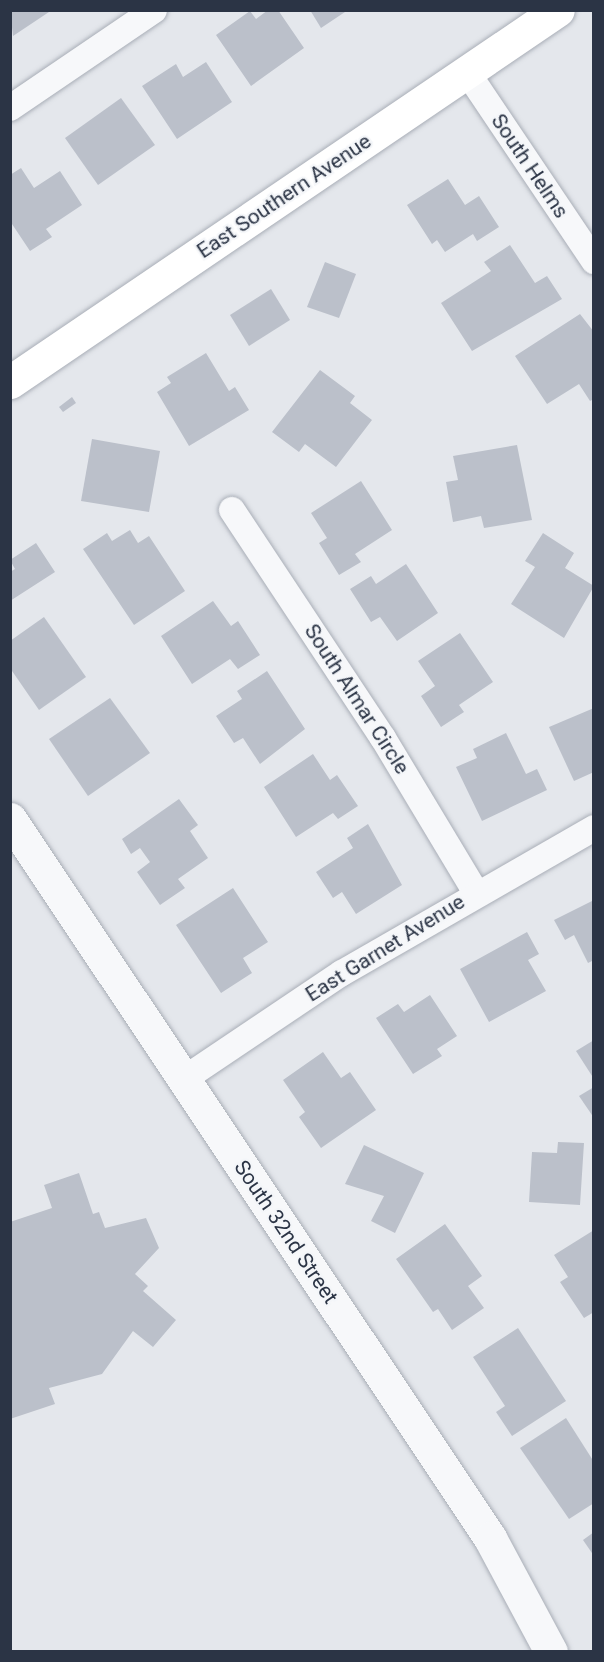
<!DOCTYPE html>
<html>
<head>
<meta charset="utf-8">
<style>
  body { margin:0 }
  #map { position:relative; width:604px; height:1662px; overflow:hidden; background:#e4e7ec; font-family:Roboto,sans-serif }
  div>[style] { position:absolute }
  [style*='--x'] { left:calc(var(--x)*1px); top:calc(var(--y)*1px); width:calc(var(--w)*1px); rotate:calc(var(--a)*1deg) }
  .building>* { inset:0; background:#bbc0ca }
  .roads { filter:drop-shadow(0 0 2px #a9aeb7) drop-shadow(0 0 2px #a9aeb7) }
  .minor>* { height:26px; margin:-13px; padding:0 13px; transform-origin:13px; border-radius:13px; background:#f7f8fa }
  .tertiary>* { height:33px; margin:-16.5px; padding:0 16.5px; transform-origin:16.5px; border-radius:16.5px; background:#f7f8fa }
  .secondary>* { height:33px; margin:-16.5px; padding:0 16.5px; transform-origin:16.5px; border-radius:16.5px; background:#fff }
  span { translate:-50% -50%; white-space:nowrap; text-align:center; line-height:1.15; -webkit-text-stroke:4.5px #f4f6f9; paint-order:stroke }
  .street-label { font-size:21px; color:#2b3445 }
  .frame { position:absolute; inset:0; border:12px solid #2b3445; pointer-events:none }
</style>
</head>
<body>
<div id="map">
  <div class="building">
    <div style="clip-path:polygon(10px 10px,52px 10px,13px 36px)"></div>
    <div style="clip-path:polygon(268px 10px,278px 10px,304px 48px,251px 86px,216px 35px,250px 11px,256px 19px)"></div>
    <div style="clip-path:polygon(310px 10px,348px 10px,321px 28px)"></div>
    <div style="clip-path:polygon(206px 62px,232px 102px,177px 139px,142px 86px,176px 64px,183px 77px)"></div>
    <div style="clip-path:polygon(121px 98px,155px 145px,98px 185px,65px 138px)"></div>
    <div style="clip-path:polygon(21px 168px,34px 188px,60px 171px,82px 205px,46px 229px,52px 237px,30px 251px,10px 221px,10px 175px)"></div>
    <div style="clip-path:polygon(448px 179px,465px 205px,479px 196px,499px 227px,477px 241px,473px 234px,445px 252px,437px 240px,432px 244px,407px 205px)"></div>
    <div style="clip-path:polygon(510px 245px,535px 283px,547px 276px,562px 299px,472px 351px,441px 303px,491px 271px,484px 262px)"></div>
    <div style="clip-path:polygon(325px 262px,356px 274px,339px 318px,307px 307px)"></div>
    <div style="clip-path:polygon(271px 289px,290px 320px,249px 346px,230px 315px)"></div>
    <div style="clip-path:polygon(580px 314px,594px 332px,594px 399px,590px 401px,579px 384px,547px 404px,515px 356px)"></div>
    <div style="clip-path:polygon(206px 353px,229px 391px,235px 387px,249px 410px,189px 446px,157px 392px,171px 383px,167px 377px)"></div>
    <div style="clip-path:polygon(320px 370px,355px 396px,350px 403px,372px 420px,336px 467px,305px 444px,299px 452px,272px 432px)"></div>
    <div style="clip-path:polygon(72px 397px,76px 403px,63px 412px,59px 407px)"></div>
    <div style="clip-path:polygon(92px 439px,160px 451px,149px 512px,81px 501px)"></div>
    <div style="clip-path:polygon(517px 445px,532px 520px,484px 528px,481px 516px,453px 522px,446px 482px,458px 480px,453px 456px)"></div>
    <div style="clip-path:polygon(361px 481px,392px 530px,355px 554px,361px 562px,339px 575px,319px 543px,327px 538px,311px 513px)"></div>
    <div style="clip-path:polygon(130px 530px,138px 543px,149px 536px,185px 591px,134px 625px,83px 549px,107px 533px,112px 541px)"></div>
    <div style="clip-path:polygon(543px 533px,574px 553px,565px 568px,594px 586px,564px 638px,511px 604px,535px 567px,525px 561px)"></div>
    <div style="clip-path:polygon(36px 543px,55px 572px,10px 601px,10px 572px,15px 569px,10px 560px)"></div>
    <div style="clip-path:polygon(406px 564px,438px 613px,397px 641px,380px 617px,371px 622px,350px 589px,371px 576px,376px 584px)"></div>
    <div style="clip-path:polygon(213px 601px,231px 626px,238px 621px,260px 655px,238px 669px,230px 659px,192px 684px,161px 636px)"></div>
    <div style="clip-path:polygon(44px 617px,86px 677px,39px 710px,10px 668px,10px 641px)"></div>
    <div style="clip-path:polygon(460px 633px,493px 682px,459px 705px,464px 712px,441px 727px,421px 696px,435px 686px,418px 661px)"></div>
    <div style="clip-path:polygon(267px 671px,305px 729px,260px 764px,243px 738px,234px 743px,216px 716px,242px 699px,237px 691px)"></div>
    <div style="clip-path:polygon(110px 698px,150px 753px,88px 796px,49px 739px)"></div>
    <div style="clip-path:polygon(594px 708px,594px 772px,574px 781px,549px 727px)"></div>
    <div style="clip-path:polygon(506px 733px,526px 774px,537px 769px,547px 790px,482px 821px,456px 767px,477px 758px,473px 749px)"></div>
    <div style="clip-path:polygon(313px 754px,330px 780px,337px 775px,358px 806px,338px 819px,333px 813px,296px 837px,264px 787px)"></div>
    <div style="clip-path:polygon(179px 799px,198px 825px,190px 831px,208px 858px,178px 879px,185px 888px,160px 905px,137px 872px,150px 862px,140px 848px,131px 854px,122px 839px)"></div>
    <div style="clip-path:polygon(368px 824px,402px 885px,356px 914px,342px 892px,333px 898px,316px 872px,353px 848px,347px 838px)"></div>
    <div style="clip-path:polygon(233px 888px,268px 942px,243px 958px,252px 973px,221px 993px,176px 925px)"></div>
    <div style="clip-path:polygon(594px 900px,594px 960px,588px 963px,574px 935px,565px 940px,554px 920px)"></div>
    <div style="clip-path:polygon(527px 932px,539px 954px,528px 960px,546px 991px,489px 1022px,460px 969px)"></div>
    <div style="clip-path:polygon(430px 995px,457px 1036px,437px 1049px,442px 1056px,413px 1074px,376px 1018px,398px 1004px,404px 1012px)"></div>
    <div style="clip-path:polygon(594px 1040px,594px 1079px,576px 1051px)"></div>
    <div style="clip-path:polygon(323px 1052px,341px 1078px,350px 1072px,376px 1110px,321px 1148px,299px 1117px,305px 1112px,283px 1080px)"></div>
    <div style="clip-path:polygon(594px 1087px,594px 1118px,579px 1096px)"></div>
    <div style="clip-path:polygon(558px 1142px,584px 1143px,580px 1205px,529px 1202px,532px 1152px,557px 1153px)"></div>
    <div style="clip-path:polygon(364px 1145px,424px 1173px,395px 1233px,371px 1221px,384px 1196px,345px 1184px)"></div>
    <div style="clip-path:polygon(79px 1173px,93px 1214px,99px 1212px,105px 1228px,146px 1218px,159px 1248px,135px 1274px,148px 1286px,143px 1291px,176px 1320px,153px 1347px,133px 1331px,102px 1374px,49px 1388px,55px 1404px,10px 1419px,10px 1222px,52px 1208px,44px 1185px)"></div>
    <div style="clip-path:polygon(445px 1224px,482px 1276px,468px 1286px,484px 1308px,452px 1330px,438px 1309px,433px 1312px,396px 1259px)"></div>
    <div style="clip-path:polygon(594px 1230px,594px 1312px,584px 1318px,560px 1282px,568px 1277px,554px 1255px)"></div>
    <div style="clip-path:polygon(518px 1328px,566px 1401px,512px 1436px,496px 1412px,505px 1406px,473px 1357px)"></div>
    <div style="clip-path:polygon(566px 1418px,594px 1462px,594px 1503px,569px 1519px,520px 1448px)"></div>
    <div style="clip-path:polygon(594px 1532px,594px 1556px,583px 1540px)"></div>
  </div>
  <div class="roads">
    <div class="minor">
      <div style="--x:467;--y:72;--w:228;--a:56.1"></div>
      <div style="--x:10;--y:108;--w:174;--a:-34.2"></div>
      <div style="--x:232;--y:510;--w:273;--a:56.5"></div>
      <div style="--x:383;--y:738;--w:181;--a:59"></div>
      <div style="--x:184;--y:1079;--w:190;--a:-33.9"></div>
      <div style="--x:342;--y:973;--w:291;--a:-29.9"></div>
    </div>
    <div class="tertiary">
      <div style="--x:10;--y:819;--w:865;--a:56.27"></div>
      <div style="--x:490;--y:1538;--w:129;--a:61.8"></div>
    </div>
    <div class="secondary">
      <div style="--x:10;--y:382;--w:662;--a:-34.17"></div>
    </div>
  </div>
  <div class="street-label">
    <span style="left:530px;top:166px;rotate:56deg">South Helms</span>
    <span style="left:284px;top:196px;rotate:-34deg">East Southern Avenue</span>
    <span style="left:357px;top:699px;rotate:57deg">South Almar Circle</span>
    <span style="left:385px;top:948px;rotate:-32deg">East Garnet Avenue</span>
    <span style="left:286px;top:1232px;rotate:56deg">South 32nd Street</span>
  </div>
  <div class="frame"></div>
</div>
</body>
</html>
